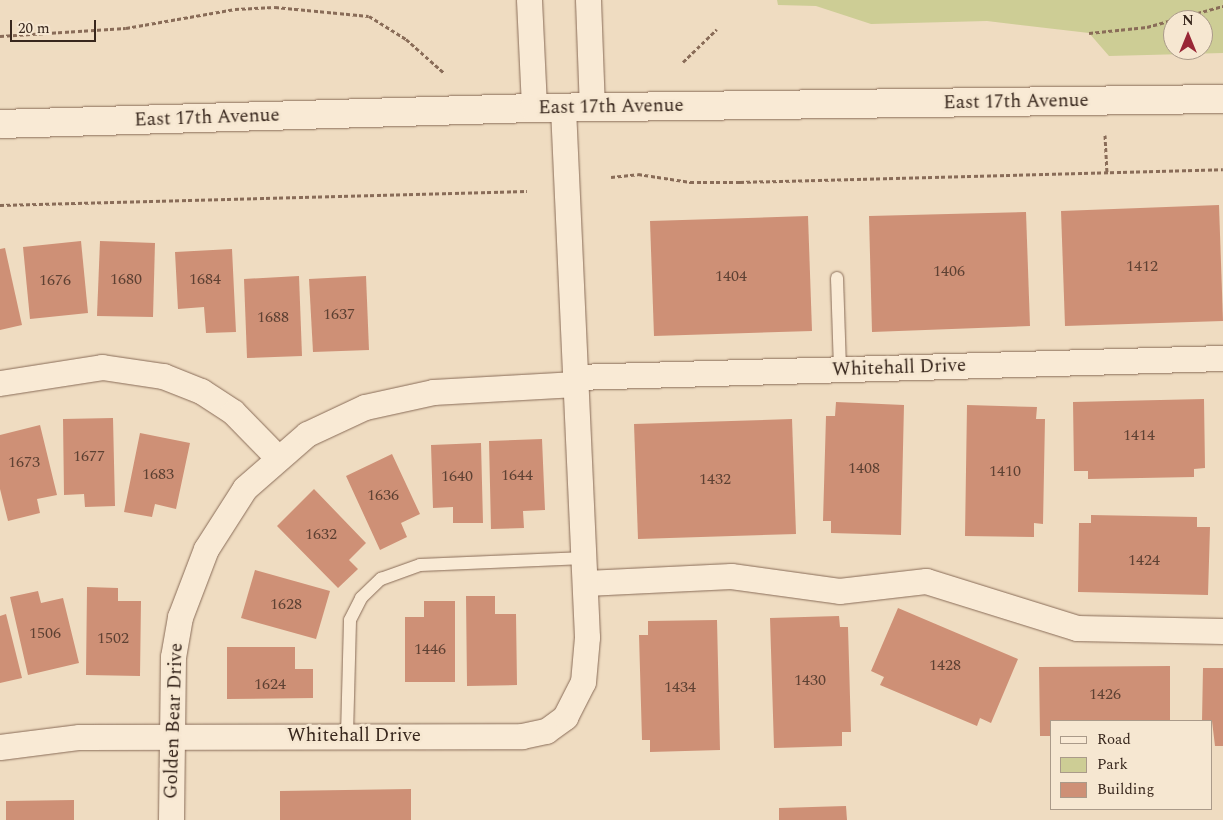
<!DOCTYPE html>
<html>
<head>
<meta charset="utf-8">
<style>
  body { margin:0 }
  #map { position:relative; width:1223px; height:820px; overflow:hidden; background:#efdcc1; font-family:Spectral,serif }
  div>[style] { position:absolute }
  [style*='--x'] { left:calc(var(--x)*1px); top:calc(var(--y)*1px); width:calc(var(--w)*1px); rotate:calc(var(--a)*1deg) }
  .green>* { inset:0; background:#cdcd95 }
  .building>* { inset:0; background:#ce9076 }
  .path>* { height:3px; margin-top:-1.5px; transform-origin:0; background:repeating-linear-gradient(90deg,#896c58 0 4px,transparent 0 6.5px) }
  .roads { filter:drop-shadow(0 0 1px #896c58) drop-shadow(0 0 1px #896c58) }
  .lane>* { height:12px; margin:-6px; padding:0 6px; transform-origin:6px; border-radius:6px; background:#f9ead5 }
  .street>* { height:25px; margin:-12.5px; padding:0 12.5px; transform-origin:12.5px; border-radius:12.5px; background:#f9ead5 }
  .secondary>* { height:28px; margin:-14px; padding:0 14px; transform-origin:14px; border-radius:14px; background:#f9ead5 }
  span { translate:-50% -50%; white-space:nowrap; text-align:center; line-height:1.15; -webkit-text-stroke:5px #f6e7d1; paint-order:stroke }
  .number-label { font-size:16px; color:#5e4133 }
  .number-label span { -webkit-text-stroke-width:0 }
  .street-label { font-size:19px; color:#38271d }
  .legend { position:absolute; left:1050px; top:720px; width:162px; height:90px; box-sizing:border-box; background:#f6e7d1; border:1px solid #aa9a89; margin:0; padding:6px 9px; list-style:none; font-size:15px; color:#38271d }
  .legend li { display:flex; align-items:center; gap:10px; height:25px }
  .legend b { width:25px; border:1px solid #aa9a89 }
  .north { position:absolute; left:1163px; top:10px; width:50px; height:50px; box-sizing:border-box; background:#f6e7d1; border:1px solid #aa9a89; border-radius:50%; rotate:0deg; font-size:14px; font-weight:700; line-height:20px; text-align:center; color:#38271d }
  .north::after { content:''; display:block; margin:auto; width:18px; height:22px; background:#992736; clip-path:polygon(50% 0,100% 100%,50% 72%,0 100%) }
  .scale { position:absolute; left:10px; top:20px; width:86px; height:22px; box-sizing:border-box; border:2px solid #38271d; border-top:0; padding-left:6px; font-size:15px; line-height:18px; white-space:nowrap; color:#38271d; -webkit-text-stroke:4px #f6e7d1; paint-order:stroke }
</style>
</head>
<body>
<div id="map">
  <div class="green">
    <div style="clip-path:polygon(evenodd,777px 0,1223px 0,1223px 53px,1109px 56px,1089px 33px,987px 21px,871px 24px,816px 6px,778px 5px,777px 0,1173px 20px,1203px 20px,1203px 50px,1173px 50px,1173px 20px)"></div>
  </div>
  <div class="building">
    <div style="clip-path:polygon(1219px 205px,1223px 321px,1065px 326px,1061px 211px)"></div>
    <div style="clip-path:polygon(1026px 212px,1030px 326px,872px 332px,869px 216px)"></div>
    <div style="clip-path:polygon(808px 216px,812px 331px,654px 336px,650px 221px)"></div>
    <div style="clip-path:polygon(81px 241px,88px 313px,30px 319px,23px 247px)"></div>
    <div style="clip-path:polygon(100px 241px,155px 243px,153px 317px,97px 316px)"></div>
    <div style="clip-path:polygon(5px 248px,22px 325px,0 330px,0 249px)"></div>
    <div style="clip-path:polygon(232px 249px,236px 332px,206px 333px,204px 307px,178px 309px,175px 252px)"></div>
    <div style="clip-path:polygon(299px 276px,302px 356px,247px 358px,244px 279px)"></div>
    <div style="clip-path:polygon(366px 276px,369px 350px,313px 352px,309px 279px)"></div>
    <div style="clip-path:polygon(1204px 399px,1205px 468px,1194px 469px,1194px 477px,1088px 479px,1088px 471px,1074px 471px,1073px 402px)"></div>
    <div style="clip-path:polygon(836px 402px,904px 405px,901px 535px,831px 533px,831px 521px,823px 521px,826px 416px,835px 416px)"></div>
    <div style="clip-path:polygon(967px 405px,1037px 407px,1036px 419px,1045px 419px,1043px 524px,1034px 523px,1034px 537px,965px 536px)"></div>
    <div style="clip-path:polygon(113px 418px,115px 506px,85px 507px,84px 494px,64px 495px,63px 419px)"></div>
    <div style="clip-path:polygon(792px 419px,796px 534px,638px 539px,634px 424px)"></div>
    <div style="clip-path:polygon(40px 425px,57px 495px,37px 499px,40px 513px,8px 521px,0 489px,0 435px)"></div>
    <div style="clip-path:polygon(140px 433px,190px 443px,176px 509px,155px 504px,152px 517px,124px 512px)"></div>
    <div style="clip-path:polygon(542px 439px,545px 510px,523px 511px,524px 528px,491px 529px,489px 441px)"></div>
    <div style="clip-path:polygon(481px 443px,483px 523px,453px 523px,453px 507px,433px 508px,431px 445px)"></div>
    <div style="clip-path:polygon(392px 454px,420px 514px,401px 523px,407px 537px,380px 550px,346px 476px)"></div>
    <div style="clip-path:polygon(314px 489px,366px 543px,349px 560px,358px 569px,338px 588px,277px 526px)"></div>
    <div style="clip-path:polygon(1091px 515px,1197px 517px,1197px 527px,1210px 527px,1208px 595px,1078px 592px,1079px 523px,1091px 523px)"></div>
    <div style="clip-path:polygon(255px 570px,330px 591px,316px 639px,241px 618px)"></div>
    <div style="clip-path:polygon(87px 587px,118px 588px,118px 601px,141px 601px,140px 676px,86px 675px)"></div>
    <div style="clip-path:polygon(38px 591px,41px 603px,63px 598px,79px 663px,28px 675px,10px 597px)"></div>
    <div style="clip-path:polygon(466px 596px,495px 596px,495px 614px,516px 614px,517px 685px,467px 686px)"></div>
    <div style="clip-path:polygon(424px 601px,455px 601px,455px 682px,405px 682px,405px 617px,424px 617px)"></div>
    <div style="clip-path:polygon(898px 608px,1018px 659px,991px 723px,980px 718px,977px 726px,880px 685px,884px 677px,871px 671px)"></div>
    <div style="clip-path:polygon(6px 614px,22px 678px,0 683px,0 616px)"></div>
    <div style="clip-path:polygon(839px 616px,840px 627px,848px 627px,851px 732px,842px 732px,842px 746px,774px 748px,770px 618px)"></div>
    <div style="clip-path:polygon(717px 620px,720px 750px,650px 752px,650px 740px,642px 740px,639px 635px,648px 635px,648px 621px)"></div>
    <div style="clip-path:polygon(227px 647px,295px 647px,295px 669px,313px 669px,313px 698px,227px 699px)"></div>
    <div style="clip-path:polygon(1170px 666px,1170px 721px,1052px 721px,1052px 736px,1040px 736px,1039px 667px)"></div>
    <div style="clip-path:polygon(1203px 668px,1223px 668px,1223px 746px,1215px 746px,1212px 721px,1202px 721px)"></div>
    <div style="clip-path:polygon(411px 789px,411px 820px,280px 820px,280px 791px)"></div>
    <div style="clip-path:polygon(74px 800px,74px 820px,6px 820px,6px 801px)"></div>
    <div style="clip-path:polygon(846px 806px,847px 820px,779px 820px,779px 808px)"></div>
  </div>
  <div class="path">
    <div style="--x:1089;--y:33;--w:58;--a:-5.9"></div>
    <div style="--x:1147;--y:27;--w:79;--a:-15.4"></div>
    <div style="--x:0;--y:36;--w:126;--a:-3.6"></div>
    <div style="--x:126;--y:28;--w:111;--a:-9.9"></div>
    <div style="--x:235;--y:9;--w:40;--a:-2.9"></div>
    <div style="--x:275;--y:7;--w:94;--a:5.5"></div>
    <div style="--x:369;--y:16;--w:44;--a:31.9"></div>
    <div style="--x:406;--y:39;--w:51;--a:41.8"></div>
    <div style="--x:683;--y:62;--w:47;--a:-44.1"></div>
    <div style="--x:1105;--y:135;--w:37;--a:87"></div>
    <div style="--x:611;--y:177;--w:27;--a:-6"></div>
    <div style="--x:638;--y:174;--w:53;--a:8.7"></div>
    <div style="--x:690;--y:182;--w:50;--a:0"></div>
    <div style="--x:740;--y:182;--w:483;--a:-1.5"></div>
    <div style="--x:0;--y:205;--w:527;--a:-1.52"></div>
  </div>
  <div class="roads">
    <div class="lane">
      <div style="--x:837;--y:278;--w:92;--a:88.1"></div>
      <div style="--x:347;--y:735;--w:115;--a:-88.5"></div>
      <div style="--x:350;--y:620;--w:25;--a:-63"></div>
      <div style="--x:361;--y:598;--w:28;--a:-44"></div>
      <div style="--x:381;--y:579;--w:41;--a:-19.7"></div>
      <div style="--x:420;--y:565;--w:165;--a:-2.4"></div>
    </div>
    <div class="street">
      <div style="--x:529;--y:0;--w:108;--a:87.3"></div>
      <div style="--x:588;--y:0;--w:107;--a:87.9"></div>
      <div style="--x:575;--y:377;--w:648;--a:-1.68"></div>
      <div style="--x:0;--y:383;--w:103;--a:-8.9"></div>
      <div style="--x:102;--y:367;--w:62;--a:8.4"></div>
      <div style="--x:163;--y:376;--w:41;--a:21.5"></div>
      <div style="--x:201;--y:391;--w:38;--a:33"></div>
      <div style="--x:233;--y:412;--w:63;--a:45.6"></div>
      <div style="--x:586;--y:583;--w:145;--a:-2.8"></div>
      <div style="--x:731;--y:576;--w:109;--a:7.9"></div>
      <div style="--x:839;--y:591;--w:88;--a:-6.6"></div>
      <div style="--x:926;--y:581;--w:158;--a:17.3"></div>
      <div style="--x:1077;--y:628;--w:146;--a:1.2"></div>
      <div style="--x:0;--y:747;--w:80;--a:-7.2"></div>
      <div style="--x:79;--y:737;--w:443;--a:-0.1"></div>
      <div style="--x:522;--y:736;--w:25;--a:-12"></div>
      <div style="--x:546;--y:731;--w:24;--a:-36"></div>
      <div style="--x:565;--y:717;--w:39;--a:-63"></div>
      <div style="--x:583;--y:682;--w:45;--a:-84.9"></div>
      <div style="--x:587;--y:637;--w:530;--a:-92.6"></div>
      <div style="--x:171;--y:820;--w:163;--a:-89.3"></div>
      <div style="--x:173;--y:657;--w:41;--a:-80.1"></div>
      <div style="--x:180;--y:617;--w:73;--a:-69.1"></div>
      <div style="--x:206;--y:549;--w:72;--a:-57.4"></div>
      <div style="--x:245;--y:488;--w:82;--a:-41.1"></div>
      <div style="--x:307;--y:434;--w:64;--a:-25"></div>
      <div style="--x:365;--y:407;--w:70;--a:-12.4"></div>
      <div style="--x:433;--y:392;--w:143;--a:-3.2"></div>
    </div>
    <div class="secondary">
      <div style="--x:0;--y:124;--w:534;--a:-1.72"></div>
      <div style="--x:534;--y:108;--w:689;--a:-0.75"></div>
    </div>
  </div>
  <div class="number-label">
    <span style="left:1142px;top:266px">1412</span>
    <span style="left:949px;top:271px">1406</span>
    <span style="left:731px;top:276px">1404</span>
    <span style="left:126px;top:279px">1680</span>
    <span style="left:205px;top:279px">1684</span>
    <span style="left:55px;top:280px">1676</span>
    <span style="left:339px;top:314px">1637</span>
    <span style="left:273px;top:317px">1688</span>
    <span style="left:1139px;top:435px">1414</span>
    <span style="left:89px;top:456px">1677</span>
    <span style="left:24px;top:462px">1673</span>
    <span style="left:864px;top:468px">1408</span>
    <span style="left:1005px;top:471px">1410</span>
    <span style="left:158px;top:474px">1683</span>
    <span style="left:517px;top:475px">1644</span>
    <span style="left:457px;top:476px">1640</span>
    <span style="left:715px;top:479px">1432</span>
    <span style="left:383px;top:495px">1636</span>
    <span style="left:321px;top:534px">1632</span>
    <span style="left:1144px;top:560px">1424</span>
    <span style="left:286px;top:604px">1628</span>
    <span style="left:45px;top:633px">1506</span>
    <span style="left:113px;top:638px">1502</span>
    <span style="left:430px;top:649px">1446</span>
    <span style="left:945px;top:665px">1428</span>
    <span style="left:810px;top:680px">1430</span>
    <span style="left:270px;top:684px">1624</span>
    <span style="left:680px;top:687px">1434</span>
    <span style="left:1105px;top:694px">1426</span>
  </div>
  <div class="street-label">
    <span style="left:1016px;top:102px;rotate:-1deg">East 17th Avenue</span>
    <span style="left:611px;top:107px;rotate:-1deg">East 17th Avenue</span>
    <span style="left:207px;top:118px;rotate:-2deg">East 17th Avenue</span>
    <span style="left:899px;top:368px;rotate:-2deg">Whitehall Drive</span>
    <span style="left:174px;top:721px;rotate:-88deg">Golden Bear Drive</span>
    <span style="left:354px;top:736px">Whitehall Drive</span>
  </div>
  <ul class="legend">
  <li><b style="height:6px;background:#f9ead5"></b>Road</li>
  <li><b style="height:14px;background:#cdcd95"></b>Park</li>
  <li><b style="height:14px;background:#ce9076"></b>Building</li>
  </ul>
  <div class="north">N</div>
  <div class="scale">20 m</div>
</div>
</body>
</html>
